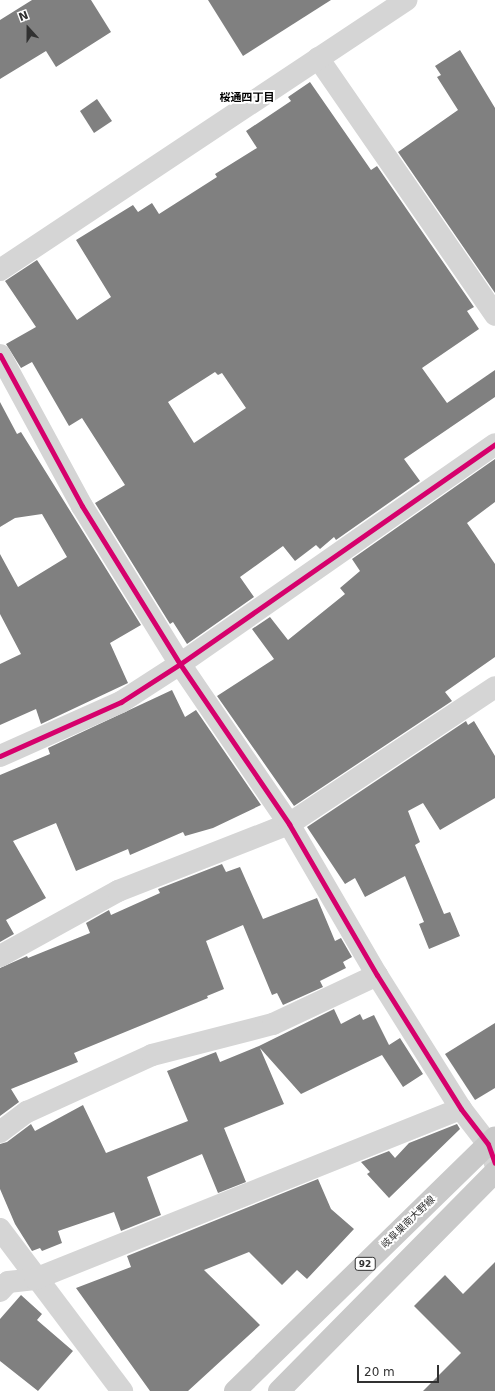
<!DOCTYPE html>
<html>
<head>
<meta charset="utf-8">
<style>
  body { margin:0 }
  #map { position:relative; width:495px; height:1391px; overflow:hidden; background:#fff; font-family:"DejaVu Sans","Noto Sans JP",sans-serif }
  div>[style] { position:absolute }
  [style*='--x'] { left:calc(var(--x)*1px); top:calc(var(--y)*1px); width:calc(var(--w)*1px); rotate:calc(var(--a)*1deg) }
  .building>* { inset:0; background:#808080 }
  .minor>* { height:22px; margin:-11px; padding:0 11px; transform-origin:11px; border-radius:11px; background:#d5d5d5 }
  .primary>* { height:22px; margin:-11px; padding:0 11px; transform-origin:11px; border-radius:11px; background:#c9c9c9 }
  .cycleway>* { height:5px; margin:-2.5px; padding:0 2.5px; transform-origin:2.5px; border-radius:2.5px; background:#d6006c }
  span { translate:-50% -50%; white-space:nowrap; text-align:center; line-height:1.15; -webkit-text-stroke:4px #fff; paint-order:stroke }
  .shield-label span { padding:1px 3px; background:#fff; border:1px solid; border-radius:3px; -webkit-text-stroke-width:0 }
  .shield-label { font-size:9px; color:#313131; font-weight:700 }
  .street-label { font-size:10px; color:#313131 }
  .neighbourhood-label { font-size:11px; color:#000; font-weight:700 }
  .north { position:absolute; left:8px; top:8px; width:40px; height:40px; -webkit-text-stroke:3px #fff; paint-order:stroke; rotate:339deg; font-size:11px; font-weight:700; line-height:16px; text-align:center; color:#313131 }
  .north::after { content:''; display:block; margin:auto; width:14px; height:18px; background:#313131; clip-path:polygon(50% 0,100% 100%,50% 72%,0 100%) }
  .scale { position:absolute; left:357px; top:1365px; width:82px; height:18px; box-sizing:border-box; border:2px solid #313131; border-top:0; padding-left:5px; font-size:12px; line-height:14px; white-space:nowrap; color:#313131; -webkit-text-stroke:3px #fff; paint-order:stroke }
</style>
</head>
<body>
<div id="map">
  <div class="building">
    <div style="clip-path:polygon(32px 0,91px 0,111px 32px,56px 67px,46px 51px,0 79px,0 20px)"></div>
    <div style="clip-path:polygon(208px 0,331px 0,243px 56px)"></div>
    <div style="clip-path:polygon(460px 50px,495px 108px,495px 293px,398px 152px,458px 110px,437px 77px,441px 75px,435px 66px)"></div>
    <div style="clip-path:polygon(evenodd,310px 82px,371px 170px,377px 166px,474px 307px,467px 311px,479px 329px,422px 368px,447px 403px,495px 370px,495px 397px,404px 459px,420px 481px,336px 540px,334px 537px,320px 549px,316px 545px,295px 561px,283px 546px,240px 577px,254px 597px,187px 644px,173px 622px,170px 624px,95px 503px,125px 485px,82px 418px,69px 426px,32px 362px,21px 368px,6px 344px,36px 327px,5px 281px,37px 260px,77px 320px,111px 297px,76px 240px,133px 205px,138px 212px,152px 203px,159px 214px,217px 177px,215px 174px,257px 148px,246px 131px,291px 101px,288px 97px,310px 82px,215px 372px,218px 375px,222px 373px,246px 408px,194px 443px,168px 402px,215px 372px)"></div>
    <div style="clip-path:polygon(97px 99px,112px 121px,94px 133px,80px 111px)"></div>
    <div style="clip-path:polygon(0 402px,17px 434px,21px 432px,141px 625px,110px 643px,128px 683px,41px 724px,36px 709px,0 725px,0 664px,21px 654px,0 614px,0 554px,18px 587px,67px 557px,42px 514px,15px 518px,0 527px)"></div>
    <div style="clip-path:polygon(495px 459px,495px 502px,467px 523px,495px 564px,495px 657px,445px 692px,452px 701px,294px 806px,217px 696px,274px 659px,252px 629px,270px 617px,288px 640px,345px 594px,340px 588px,360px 571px,352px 559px)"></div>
    <div style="clip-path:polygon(172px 690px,185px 717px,196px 710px,261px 805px,213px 828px,185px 836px,183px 832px,130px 855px,128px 849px,76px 871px,56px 823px,13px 841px,46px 898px,6px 920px,14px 934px,0 942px,0 775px,50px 754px,48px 748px)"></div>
    <div style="clip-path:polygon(466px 721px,468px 725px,474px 721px,495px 756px,495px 798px,440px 830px,423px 803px,408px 811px,420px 842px,415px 845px,444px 914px,450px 912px,460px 936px,429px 949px,419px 924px,424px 922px,405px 876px,365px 897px,355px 878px,345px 884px,307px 827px)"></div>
    <div style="clip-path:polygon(222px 864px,226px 872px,240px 867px,263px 919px,317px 898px,335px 941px,341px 938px,352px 957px,343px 962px,346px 968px,320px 981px,323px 987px,283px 1005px,277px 993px,272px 995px,243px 925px,206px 941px,224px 989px,207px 996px,208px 998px,74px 1053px,78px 1062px,11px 1089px,19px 1102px,0 1116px,0 968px,27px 956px,28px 958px,90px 933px,86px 923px,109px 910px,111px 915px,160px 893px,158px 889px)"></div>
    <div style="clip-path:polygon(334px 1009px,341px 1024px,360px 1014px,363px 1020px,374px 1015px,389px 1045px,400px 1038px,423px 1074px,403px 1087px,382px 1055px,301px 1094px,260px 1048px,284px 1104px,224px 1128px,246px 1182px,218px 1193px,202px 1154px,147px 1177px,161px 1215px,121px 1231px,114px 1212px,58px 1231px,62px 1243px,42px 1251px,40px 1248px,32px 1251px,15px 1224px,0 1189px,0 1144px,7px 1142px,31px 1124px,35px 1131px,83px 1105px,106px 1153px,188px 1121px,167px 1071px,216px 1052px,220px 1062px,259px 1046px)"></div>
    <div style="clip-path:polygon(495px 1023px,495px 1088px,475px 1100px,445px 1054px)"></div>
    <div style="clip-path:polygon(457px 1124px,460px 1129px,389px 1198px,367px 1174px,370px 1172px,361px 1162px,389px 1151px,395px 1158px,409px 1143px)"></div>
    <div style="clip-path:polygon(318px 1179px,331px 1209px,354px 1229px,307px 1279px,297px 1270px,282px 1285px,249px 1252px,204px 1270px,260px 1325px,188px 1391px,150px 1391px,76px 1288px,131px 1267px,127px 1256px)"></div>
    <div style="clip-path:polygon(495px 1262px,495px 1391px,423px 1391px,461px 1353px,414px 1306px,445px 1275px,463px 1294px)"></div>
    <div style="clip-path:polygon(21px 1295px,42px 1314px,37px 1320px,73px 1351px,38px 1391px,0 1361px,0 1319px)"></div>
  </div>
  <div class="minor">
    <div style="--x:318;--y:58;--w:312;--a:55.4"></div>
    <div style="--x:0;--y:270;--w:488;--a:-33.6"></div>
    <div style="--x:0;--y:355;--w:172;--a:61.5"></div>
    <div style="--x:82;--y:506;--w:186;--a:58.2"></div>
    <div style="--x:180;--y:664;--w:194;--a:55.7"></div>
    <div style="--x:289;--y:824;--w:175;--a:59.8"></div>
    <div style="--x:377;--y:975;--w:158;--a:57.9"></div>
    <div style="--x:461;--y:1109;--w:44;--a:52.4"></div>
    <div style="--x:488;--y:1144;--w:20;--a:70"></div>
    <div style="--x:0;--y:756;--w:133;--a:-24.1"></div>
    <div style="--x:121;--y:702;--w:70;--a:-32.8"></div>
    <div style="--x:180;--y:664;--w:384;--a:-34.9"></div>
    <div style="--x:0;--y:956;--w:135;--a:-28.8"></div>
    <div style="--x:118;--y:891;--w:184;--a:-21.4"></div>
    <div style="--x:289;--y:824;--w:247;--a:-33.6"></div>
    <div style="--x:0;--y:1132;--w:34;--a:-37"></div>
    <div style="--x:27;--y:1112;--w:137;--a:-24.5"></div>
    <div style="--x:152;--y:1055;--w:125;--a:-14.4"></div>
    <div style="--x:273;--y:1024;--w:115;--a:-25.2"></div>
    <div style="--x:0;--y:1229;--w:203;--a:53"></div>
    <div style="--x:0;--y:1291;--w:12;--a:-48"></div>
    <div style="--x:8;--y:1282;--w:27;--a:-6"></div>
    <div style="--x:35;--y:1279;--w:459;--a:-21.8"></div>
  </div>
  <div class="primary">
    <div style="--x:235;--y:1391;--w:363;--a:-44.3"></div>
    <div style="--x:279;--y:1391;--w:308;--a:-45.4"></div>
  </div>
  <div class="cycleway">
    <div style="--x:0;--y:355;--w:172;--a:61.5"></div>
    <div style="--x:82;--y:506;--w:186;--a:58.2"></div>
    <div style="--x:180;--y:664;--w:194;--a:55.7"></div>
    <div style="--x:289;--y:824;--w:175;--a:59.8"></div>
    <div style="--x:377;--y:975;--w:158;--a:57.9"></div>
    <div style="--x:461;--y:1109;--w:44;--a:52.4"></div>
    <div style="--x:488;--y:1144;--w:20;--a:70"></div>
    <div style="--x:0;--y:756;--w:133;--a:-24.1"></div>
    <div style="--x:121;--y:702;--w:70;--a:-32.8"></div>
    <div style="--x:180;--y:664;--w:384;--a:-34.9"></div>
  </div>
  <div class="shield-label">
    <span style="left:365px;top:1264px">92</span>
  </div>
  <div class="street-label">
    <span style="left:408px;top:1222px;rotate:-44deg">岐阜巣南大野線</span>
  </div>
  <div class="neighbourhood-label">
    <span style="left:247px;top:98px">桜通四丁目</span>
  </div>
  <div class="north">N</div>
  <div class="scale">20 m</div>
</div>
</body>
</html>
